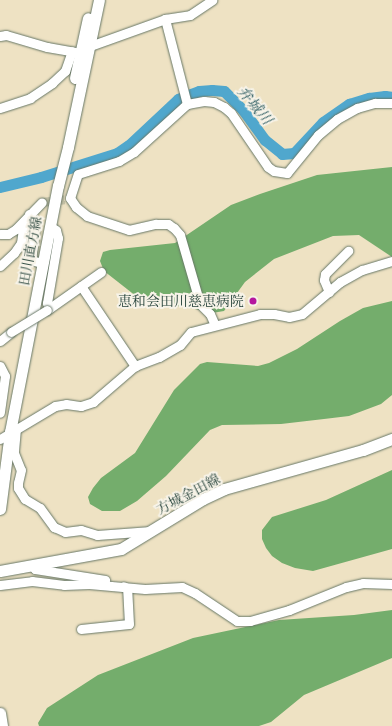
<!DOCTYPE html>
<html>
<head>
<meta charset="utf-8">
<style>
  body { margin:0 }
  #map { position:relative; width:392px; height:726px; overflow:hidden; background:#eee2c3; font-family:"EB Garamond","Noto Serif JP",serif }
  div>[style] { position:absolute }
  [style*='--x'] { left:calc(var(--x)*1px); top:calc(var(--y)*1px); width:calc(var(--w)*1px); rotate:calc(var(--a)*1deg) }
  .forest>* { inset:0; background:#74ad6c }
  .river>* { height:11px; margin:-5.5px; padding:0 5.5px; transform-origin:5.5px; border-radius:5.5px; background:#50a7cd }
  .minor-tunnel>* { height:9px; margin-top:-4.5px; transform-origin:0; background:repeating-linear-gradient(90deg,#c5c1a6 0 9px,transparent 0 13.5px) }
  .roads { filter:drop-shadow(0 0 1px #677766) drop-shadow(0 0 1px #677766) }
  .minor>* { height:9px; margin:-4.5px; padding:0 4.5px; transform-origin:4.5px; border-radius:4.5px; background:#fff }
  .major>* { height:11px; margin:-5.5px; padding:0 5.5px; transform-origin:5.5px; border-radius:5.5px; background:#fff }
  .bridges { filter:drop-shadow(0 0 1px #677766) drop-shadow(0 0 1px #677766) }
  .minor-bridge>* { height:9px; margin:-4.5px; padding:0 4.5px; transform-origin:4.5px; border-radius:4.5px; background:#fff }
  .dots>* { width:11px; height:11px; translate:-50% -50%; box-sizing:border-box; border:2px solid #f7f3e8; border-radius:50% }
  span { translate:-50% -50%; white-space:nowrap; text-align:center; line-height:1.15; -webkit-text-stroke:4px #f7f3e8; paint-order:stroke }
  .street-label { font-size:14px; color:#1f3d34 }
  .poi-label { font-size:14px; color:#1f3d34 }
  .right { translate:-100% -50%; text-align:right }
  .water-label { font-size:15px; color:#2e5d62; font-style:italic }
</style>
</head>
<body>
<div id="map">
  <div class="forest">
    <div style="clip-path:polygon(392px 167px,392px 257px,359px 235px,333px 236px,274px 259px,245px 282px,224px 311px,212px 313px,182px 306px,166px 307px,141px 300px,104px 271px,100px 261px,103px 252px,110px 250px,175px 243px,231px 205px,260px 194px,317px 175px)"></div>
    <div style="clip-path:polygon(392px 301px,392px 395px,381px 404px,349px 416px,324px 419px,281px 424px,222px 425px,210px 430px,166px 476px,137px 501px,120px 511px,102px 511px,90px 504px,88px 497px,93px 488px,101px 478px,135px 453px,174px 390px,200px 364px,207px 362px,258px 366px,269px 363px,297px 349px,340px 321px,363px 308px)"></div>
    <div style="clip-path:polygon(392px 470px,392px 549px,313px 571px,295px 568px,282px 563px,272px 556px,266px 548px,262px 539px,262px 530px,272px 517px,326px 500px)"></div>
    <div style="clip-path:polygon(392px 610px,392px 658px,304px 695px,271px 722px,259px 726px,39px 726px,38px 723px,47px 708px,98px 675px,193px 638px,279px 620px,354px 615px)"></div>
  </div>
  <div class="river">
    <div style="--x:0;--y:187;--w:42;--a:-13.7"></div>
    <div style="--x:41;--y:177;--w:80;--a:-17.5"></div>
    <div style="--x:117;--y:153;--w:14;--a:-34"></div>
    <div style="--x:129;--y:145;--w:67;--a:-43.2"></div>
    <div style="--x:178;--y:99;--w:22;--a:-21"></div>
    <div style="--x:199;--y:91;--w:13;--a:-4"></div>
    <div style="--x:212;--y:90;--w:12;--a:5"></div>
    <div style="--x:224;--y:91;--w:27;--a:45"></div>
    <div style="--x:243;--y:110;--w:37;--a:54"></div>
    <div style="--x:265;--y:140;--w:22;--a:39"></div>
    <div style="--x:282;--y:154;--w:12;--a:-5"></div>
    <div style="--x:294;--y:153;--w:42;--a:-46.9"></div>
    <div style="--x:323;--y:122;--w:32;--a:-35"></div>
    <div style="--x:349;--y:104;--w:21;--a:-17"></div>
    <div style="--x:369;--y:98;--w:16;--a:-7"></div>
    <div style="--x:385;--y:96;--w:7;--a:8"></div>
  </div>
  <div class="minor-tunnel">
    <div style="--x:42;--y:202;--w:23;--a:-7"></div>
  </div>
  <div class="roads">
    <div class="minor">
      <div style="--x:165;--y:19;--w:88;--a:75.5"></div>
      <div style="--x:0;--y:36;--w:6;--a:-9"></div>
      <div style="--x:6;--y:35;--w:43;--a:16.3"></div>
      <div style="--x:47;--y:47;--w:34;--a:10"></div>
      <div style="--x:80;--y:53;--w:12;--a:-35"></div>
      <div style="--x:90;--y:46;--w:80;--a:-19.8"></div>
      <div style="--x:165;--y:19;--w:25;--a:-9"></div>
      <div style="--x:190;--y:15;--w:27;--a:-34"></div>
      <div style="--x:0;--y:108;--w:32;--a:-18"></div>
      <div style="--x:30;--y:98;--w:27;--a:-34"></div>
      <div style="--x:52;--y:83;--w:18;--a:-43"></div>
      <div style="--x:65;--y:71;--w:21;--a:-71"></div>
      <div style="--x:70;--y:198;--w:25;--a:-72"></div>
      <div style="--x:78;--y:174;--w:43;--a:-17.6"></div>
      <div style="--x:119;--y:161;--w:17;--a:-31"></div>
      <div style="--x:134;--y:152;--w:72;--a:-42.2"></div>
      <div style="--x:187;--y:104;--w:17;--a:-10"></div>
      <div style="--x:204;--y:101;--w:10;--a:6"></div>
      <div style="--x:214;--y:102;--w:11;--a:27"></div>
      <div style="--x:224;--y:107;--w:9;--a:41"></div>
      <div style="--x:231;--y:113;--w:65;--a:55.6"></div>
      <div style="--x:268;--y:167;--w:7;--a:34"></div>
      <div style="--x:274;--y:171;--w:13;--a:9"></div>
      <div style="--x:287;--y:173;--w:49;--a:-50.8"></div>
      <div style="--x:318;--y:135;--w:25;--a:-40"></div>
      <div style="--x:337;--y:119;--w:23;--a:-29"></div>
      <div style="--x:357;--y:108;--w:19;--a:-16"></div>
      <div style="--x:375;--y:103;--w:17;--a:0"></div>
      <div style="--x:70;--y:198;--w:11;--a:56"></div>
      <div style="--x:76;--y:207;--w:14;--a:39"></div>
      <div style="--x:87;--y:216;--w:44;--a:18.4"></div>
      <div style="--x:129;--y:230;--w:28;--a:-13"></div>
      <div style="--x:156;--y:224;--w:12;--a:0"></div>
      <div style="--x:168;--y:224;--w:7;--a:34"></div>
      <div style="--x:174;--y:228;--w:9;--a:49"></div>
      <div style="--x:180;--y:235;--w:72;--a:73.8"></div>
      <div style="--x:200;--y:304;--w:14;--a:45"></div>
      <div style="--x:210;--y:314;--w:12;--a:66"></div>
      <div style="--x:29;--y:214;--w:10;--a:53"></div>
      <div style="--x:35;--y:222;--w:6;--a:90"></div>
      <div style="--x:35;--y:228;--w:32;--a:97"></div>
      <div style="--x:31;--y:260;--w:7;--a:16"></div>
      <div style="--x:0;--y:234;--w:8;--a:0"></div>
      <div style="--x:8;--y:234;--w:9;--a:-32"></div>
      <div style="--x:16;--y:229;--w:37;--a:-46"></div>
      <div style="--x:0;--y:266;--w:19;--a:-43"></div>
      <div style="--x:14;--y:253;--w:12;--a:-55"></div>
      <div style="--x:21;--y:243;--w:22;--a:-82"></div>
      <div style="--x:81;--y:286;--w:97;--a:56"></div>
      <div style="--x:329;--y:292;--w:13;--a:-113"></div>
      <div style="--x:324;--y:280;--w:6;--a:-81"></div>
      <div style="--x:325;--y:274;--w:33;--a:-45"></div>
      <div style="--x:50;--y:308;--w:6;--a:-121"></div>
      <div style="--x:47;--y:303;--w:66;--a:-80.4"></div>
      <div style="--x:58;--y:238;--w:8;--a:-104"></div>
      <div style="--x:56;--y:230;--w:6;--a:-149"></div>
      <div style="--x:47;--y:310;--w:66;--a:-35.1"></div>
      <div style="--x:0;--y:341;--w:14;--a:-39"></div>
      <div style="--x:0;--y:366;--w:11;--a:63"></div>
      <div style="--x:5;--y:376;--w:37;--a:98"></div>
      <div style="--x:16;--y:428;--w:25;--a:95"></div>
      <div style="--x:14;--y:453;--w:18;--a:68"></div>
      <div style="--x:21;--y:470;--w:13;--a:103"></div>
      <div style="--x:18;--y:483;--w:5;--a:90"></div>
      <div style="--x:18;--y:488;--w:13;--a:58"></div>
      <div style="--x:25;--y:499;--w:17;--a:31"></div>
      <div style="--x:40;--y:508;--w:24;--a:54"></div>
      <div style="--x:54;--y:527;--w:12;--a:24"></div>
      <div style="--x:65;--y:532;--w:16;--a:-7"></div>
      <div style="--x:81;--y:530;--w:17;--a:17"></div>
      <div style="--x:97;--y:535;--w:54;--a:-4.2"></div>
      <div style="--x:0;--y:439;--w:64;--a:-31"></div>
      <div style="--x:55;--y:406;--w:11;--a:-10"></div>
      <div style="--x:66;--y:404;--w:15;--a:8"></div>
      <div style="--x:81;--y:406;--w:13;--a:-18"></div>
      <div style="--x:93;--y:402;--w:55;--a:-40.6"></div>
      <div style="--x:135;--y:366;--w:26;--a:-21"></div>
      <div style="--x:159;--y:357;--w:24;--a:-30"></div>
      <div style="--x:180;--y:345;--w:17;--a:-50"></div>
      <div style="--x:191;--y:332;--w:71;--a:-14.6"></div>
      <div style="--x:260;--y:314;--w:14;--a:0"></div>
      <div style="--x:274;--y:314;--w:15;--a:11"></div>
      <div style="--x:289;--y:317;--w:13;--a:-13"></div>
      <div style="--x:302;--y:314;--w:50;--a:-40.1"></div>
      <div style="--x:340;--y:282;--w:25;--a:-29"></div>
      <div style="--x:362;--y:270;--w:31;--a:-17"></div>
      <div style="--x:32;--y:565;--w:5;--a:53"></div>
      <div style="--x:35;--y:569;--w:71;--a:8.9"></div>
      <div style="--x:0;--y:585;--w:32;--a:-7"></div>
      <div style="--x:32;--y:581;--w:32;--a:7"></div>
      <div style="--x:64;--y:585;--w:25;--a:-2"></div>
      <div style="--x:89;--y:584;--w:56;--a:5.1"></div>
      <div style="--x:145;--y:589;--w:37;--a:-3"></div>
      <div style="--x:182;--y:587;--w:14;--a:25"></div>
      <div style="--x:195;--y:593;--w:50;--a:33.7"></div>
      <div style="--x:237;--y:621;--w:13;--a:0"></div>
      <div style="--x:250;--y:621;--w:41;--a:-15.8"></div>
      <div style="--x:289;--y:610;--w:61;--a:-22"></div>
      <div style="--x:346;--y:587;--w:17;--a:-13"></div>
      <div style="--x:363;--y:583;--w:29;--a:2"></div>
      <div style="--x:81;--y:629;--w:48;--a:-5.9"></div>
      <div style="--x:129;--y:624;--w:36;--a:-93"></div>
      <div style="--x:127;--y:588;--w:4;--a:-153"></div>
    </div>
    <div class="major">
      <div style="--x:75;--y:78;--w:61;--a:-77.8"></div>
      <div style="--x:0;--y:509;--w:78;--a:-82.6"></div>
      <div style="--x:10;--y:432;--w:251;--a:-79"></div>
      <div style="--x:58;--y:186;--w:40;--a:-75.6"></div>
      <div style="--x:68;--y:147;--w:150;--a:-78.1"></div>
      <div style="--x:0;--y:571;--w:123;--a:-10.3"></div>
      <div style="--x:121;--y:549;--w:96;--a:-31.4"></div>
      <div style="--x:203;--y:499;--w:23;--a:-25"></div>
      <div style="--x:224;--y:489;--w:144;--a:-15.7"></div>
      <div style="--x:363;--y:450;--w:31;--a:-21"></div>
      <div style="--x:0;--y:713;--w:13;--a:81"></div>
    </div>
  </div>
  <div class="bridges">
    <div class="minor-bridge">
      <div style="--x:11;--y:332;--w:42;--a:-31.4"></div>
    </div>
  </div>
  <div class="dots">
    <div style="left:253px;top:301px;background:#b5179e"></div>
  </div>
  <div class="street-label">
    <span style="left:30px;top:251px;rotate:-79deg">田川直方線</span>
    <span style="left:188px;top:494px;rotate:-28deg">方城金田線</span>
  </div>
  <div class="poi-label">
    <span class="right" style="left:244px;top:301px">恵和会田川慈恵病院</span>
  </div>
  <div class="water-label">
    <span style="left:255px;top:105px;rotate:50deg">弁城川</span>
  </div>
</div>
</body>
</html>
